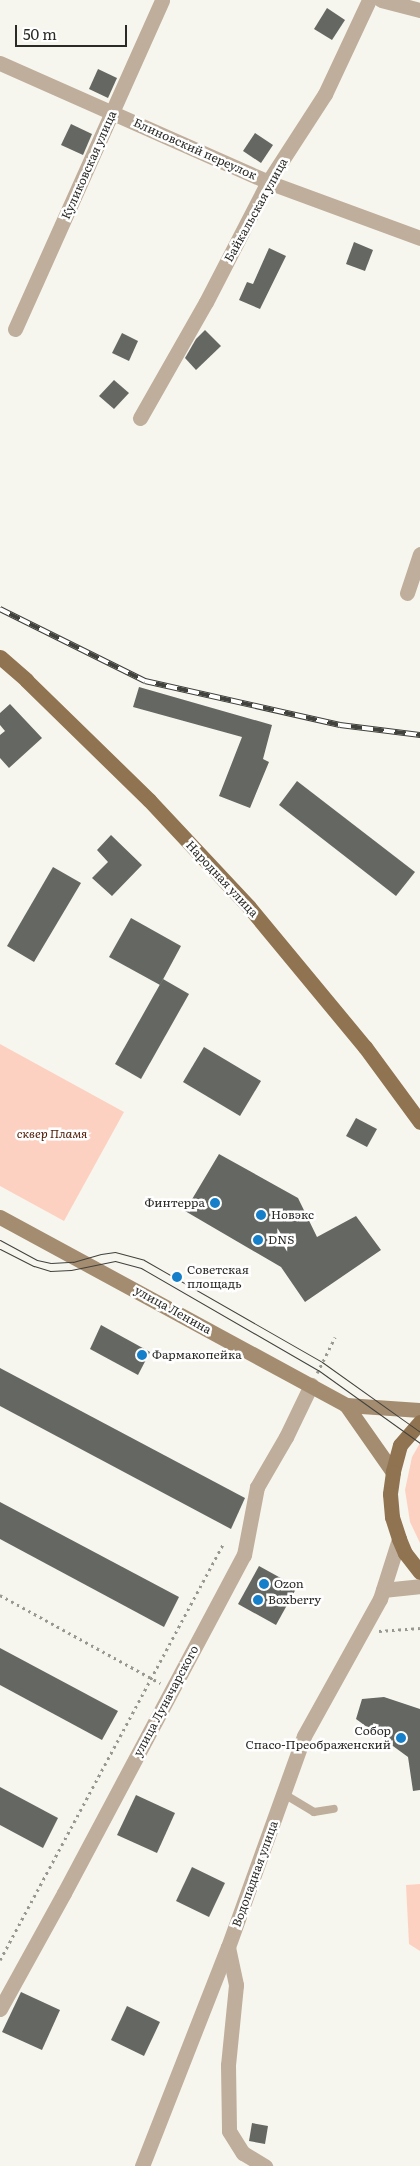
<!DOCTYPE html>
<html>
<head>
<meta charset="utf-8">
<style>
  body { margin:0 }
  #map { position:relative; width:420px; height:2166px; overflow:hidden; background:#f7f6ee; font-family:Literata,serif }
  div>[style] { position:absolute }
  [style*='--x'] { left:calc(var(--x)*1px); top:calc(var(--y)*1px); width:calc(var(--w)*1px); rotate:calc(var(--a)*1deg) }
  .green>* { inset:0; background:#fdd1c1 }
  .building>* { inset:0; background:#656862 }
  .path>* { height:2.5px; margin-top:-1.25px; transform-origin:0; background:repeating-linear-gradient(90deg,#989892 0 2.5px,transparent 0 6.5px) }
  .service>* { height:8px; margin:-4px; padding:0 4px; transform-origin:4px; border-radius:4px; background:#bfae9b }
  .minor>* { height:15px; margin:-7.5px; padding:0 7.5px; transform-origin:7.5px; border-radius:7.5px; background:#bfae9b }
  .tertiary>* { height:15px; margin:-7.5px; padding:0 7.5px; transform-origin:7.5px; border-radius:7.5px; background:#bfae9b }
  .secondary>* { height:15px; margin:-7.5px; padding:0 7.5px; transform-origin:7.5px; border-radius:7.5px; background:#a48c70 }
  .primary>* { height:15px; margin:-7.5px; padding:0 7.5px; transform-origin:7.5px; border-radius:7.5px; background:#907350 }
  .tram>* { height:1px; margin:-0.5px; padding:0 0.5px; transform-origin:0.5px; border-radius:0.5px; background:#41413d }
  .rail>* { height:5.5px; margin-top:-2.75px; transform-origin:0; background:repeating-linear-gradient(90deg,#fff 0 11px,#41413d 0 22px); box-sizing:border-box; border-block:1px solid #41413d }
  .dots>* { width:14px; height:14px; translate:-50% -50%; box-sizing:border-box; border:2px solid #fff; border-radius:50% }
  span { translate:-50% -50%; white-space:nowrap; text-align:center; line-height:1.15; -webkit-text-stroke:5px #fff; paint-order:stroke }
  .street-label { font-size:12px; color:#2a2a27 }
  .park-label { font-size:12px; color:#4b1903; font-style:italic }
  .poi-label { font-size:12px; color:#2a2a27 }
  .right { translate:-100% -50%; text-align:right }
  .left { translate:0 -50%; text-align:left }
  .scale { position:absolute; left:15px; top:25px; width:112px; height:22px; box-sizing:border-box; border:2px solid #2a2a27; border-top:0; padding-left:6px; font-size:15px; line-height:18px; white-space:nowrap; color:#2a2a27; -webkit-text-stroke:4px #fff; paint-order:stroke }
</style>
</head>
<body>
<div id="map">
  <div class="green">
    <div style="clip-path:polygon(0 1044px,124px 1112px,64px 1221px,0 1186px)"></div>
    <div style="clip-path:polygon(420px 1443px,420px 1543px,410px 1522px,405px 1490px,412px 1457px)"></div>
    <div style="clip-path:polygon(420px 1884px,420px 1951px,409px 1944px,406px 1885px)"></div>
  </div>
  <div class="building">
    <div style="clip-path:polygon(327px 8px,345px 20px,332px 40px,314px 29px)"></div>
    <div style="clip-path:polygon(98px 69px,117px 78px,108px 98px,89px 89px)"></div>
    <div style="clip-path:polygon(71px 124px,92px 134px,83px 155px,61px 145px)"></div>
    <div style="clip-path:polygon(255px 133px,273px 145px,261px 163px,243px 151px)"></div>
    <div style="clip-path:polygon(354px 242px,373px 250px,365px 271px,346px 264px)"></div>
    <div style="clip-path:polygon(269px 248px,286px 256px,260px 309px,239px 300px,247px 282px,253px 284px)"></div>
    <div style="clip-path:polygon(205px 330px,221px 346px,196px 370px,185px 358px,196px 339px)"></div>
    <div style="clip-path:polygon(122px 333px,138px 341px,129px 361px,112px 353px)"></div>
    <div style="clip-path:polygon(114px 380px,129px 393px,114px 409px,99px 396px)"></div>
    <div style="clip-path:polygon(139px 687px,272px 725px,263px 759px,269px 762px,250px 808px,219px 796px,242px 737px,133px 707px)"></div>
    <div style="clip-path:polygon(10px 704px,42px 738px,9px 768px,0 758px,0 735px,5px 731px,0 725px,0 713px)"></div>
    <div style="clip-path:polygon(297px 781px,415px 872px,396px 896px,279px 805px)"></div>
    <div style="clip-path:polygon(111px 835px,142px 865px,112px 896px,92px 878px,108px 862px,97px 850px)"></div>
    <div style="clip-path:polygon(53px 867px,81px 883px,34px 962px,7px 946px)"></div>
    <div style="clip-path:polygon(131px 918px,181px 946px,160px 985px,109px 957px)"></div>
    <div style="clip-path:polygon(163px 979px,189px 994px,141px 1079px,115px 1064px)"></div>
    <div style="clip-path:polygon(204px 1047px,261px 1081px,240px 1116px,183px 1082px)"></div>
    <div style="clip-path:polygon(356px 1118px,377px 1129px,367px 1147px,346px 1136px)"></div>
    <div style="clip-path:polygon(219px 1154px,298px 1198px,317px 1237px,356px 1216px,381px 1250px,305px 1302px,281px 1267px,185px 1211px)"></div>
    <div style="clip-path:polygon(101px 1325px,150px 1352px,138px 1375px,90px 1349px)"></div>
    <div style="clip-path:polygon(0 1368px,245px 1498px,231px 1529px,0 1406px)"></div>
    <div style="clip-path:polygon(0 1502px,179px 1597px,164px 1627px,0 1539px)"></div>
    <div style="clip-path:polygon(259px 1566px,297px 1587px,276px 1625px,238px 1604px)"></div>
    <div style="clip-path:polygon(0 1648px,118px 1711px,102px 1740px,0 1685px)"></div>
    <div style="clip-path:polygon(384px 1697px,420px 1709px,420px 1790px,413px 1791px,408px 1757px,356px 1719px,362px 1699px)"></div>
    <div style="clip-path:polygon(0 1787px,58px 1818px,43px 1848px,0 1825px)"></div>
    <div style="clip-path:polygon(136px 1795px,175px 1813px,157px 1853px,117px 1835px)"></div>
    <div style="clip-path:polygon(192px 1867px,225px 1883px,209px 1917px,176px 1901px)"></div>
    <div style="clip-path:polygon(21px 1992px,60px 2010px,42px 2050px,2px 2032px)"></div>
    <div style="clip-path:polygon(127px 2006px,160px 2022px,144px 2056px,111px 2040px)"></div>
    <div style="clip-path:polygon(252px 2123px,268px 2126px,265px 2144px,249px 2141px)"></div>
  </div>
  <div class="path">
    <div style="--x:317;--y:1373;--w:40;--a:-63.4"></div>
    <div style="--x:0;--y:1595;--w:183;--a:28.8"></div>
    <div style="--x:379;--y:1631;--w:41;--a:-4.2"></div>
    <div style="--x:0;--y:1960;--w:472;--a:-61.8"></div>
  </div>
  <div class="service">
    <div style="--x:284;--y:1794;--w:35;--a:31"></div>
    <div style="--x:314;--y:1812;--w:20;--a:-9"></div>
  </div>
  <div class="minor">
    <div style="--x:381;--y:0;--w:40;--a:14.4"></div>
    <div style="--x:0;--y:63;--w:293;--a:23.9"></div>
    <div style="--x:268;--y:182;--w:162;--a:20.2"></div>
    <div style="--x:15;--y:329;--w:360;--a:-65.9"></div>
    <div style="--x:140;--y:418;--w:133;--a:-60.4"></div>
    <div style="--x:206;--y:302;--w:135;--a:-62.7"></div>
    <div style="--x:268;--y:182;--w:105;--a:-57.1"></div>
    <div style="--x:325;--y:94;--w:104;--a:-64.9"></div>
    <div style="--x:407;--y:593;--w:41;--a:-71.6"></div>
    <div style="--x:228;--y:1947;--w:39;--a:78"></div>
    <div style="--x:236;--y:1985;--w:80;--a:95.7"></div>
    <div style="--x:228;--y:2065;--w:66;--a:89.1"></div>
    <div style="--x:229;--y:2131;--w:26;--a:58"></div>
    <div style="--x:243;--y:2153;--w:26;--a:31"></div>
    <div style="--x:0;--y:2009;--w:132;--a:-61.1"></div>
    <div style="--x:64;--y:1893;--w:383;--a:-62"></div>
    <div style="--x:244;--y:1555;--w:69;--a:-79.2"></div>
    <div style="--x:257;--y:1487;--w:58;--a:-59.9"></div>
    <div style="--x:286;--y:1437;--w:58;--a:-64.3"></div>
  </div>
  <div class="tertiary">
    <div style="--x:383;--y:1590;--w:37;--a:-6"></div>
    <div style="--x:142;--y:2166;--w:235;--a:-68.6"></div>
    <div style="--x:228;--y:1947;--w:224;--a:-70.2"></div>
    <div style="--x:304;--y:1736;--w:157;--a:-61"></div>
    <div style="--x:380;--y:1599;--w:63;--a:-72.4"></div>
  </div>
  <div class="secondary">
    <div style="--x:0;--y:1217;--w:394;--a:28.5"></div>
    <div style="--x:346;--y:1405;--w:82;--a:55"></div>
    <div style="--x:346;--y:1405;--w:74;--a:3.9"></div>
  </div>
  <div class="primary">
    <div style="--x:0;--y:657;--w:35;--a:41"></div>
    <div style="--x:26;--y:680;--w:172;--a:44.3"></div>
    <div style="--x:149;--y:800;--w:146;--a:46.9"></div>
    <div style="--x:249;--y:907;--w:182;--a:50.4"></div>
    <div style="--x:365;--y:1047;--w:93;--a:53.7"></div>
    <div style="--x:420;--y:1422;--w:30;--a:131"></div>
    <div style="--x:400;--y:1445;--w:28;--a:105"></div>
    <div style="--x:393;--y:1472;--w:22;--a:98"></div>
    <div style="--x:390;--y:1494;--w:23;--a:85"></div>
    <div style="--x:392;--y:1517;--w:23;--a:72"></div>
    <div style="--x:399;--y:1539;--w:15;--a:67"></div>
    <div style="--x:405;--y:1553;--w:24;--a:52"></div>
  </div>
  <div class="tram">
    <div style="--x:0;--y:1240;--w:42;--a:28.4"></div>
    <div style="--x:37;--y:1260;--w:14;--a:12"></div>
    <div style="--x:51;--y:1263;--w:22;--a:-3"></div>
    <div style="--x:73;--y:1262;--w:29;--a:-16"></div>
    <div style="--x:101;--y:1254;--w:14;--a:-8"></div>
    <div style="--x:115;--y:1252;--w:30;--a:15"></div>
    <div style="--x:144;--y:1260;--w:205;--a:29.8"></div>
    <div style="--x:322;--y:1362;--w:120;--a:35.5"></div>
    <div style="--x:0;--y:1249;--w:38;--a:27"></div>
    <div style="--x:34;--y:1266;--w:17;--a:17"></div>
    <div style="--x:50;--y:1271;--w:21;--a:-3"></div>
    <div style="--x:71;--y:1270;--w:45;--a:-11.6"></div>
    <div style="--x:115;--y:1261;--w:27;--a:15"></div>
    <div style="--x:141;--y:1268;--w:204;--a:30"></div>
    <div style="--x:318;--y:1370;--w:125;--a:35.6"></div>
  </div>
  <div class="rail">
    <div style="--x:0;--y:609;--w:162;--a:26.4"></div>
    <div style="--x:145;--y:681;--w:200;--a:12.7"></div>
    <div style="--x:340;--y:725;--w:81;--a:7.1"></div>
  </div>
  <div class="dots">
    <div style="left:215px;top:1203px;background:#167fc9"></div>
    <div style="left:261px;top:1215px;background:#167fc9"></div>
    <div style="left:258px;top:1240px;background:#167fc9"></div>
    <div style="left:177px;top:1277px;background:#167fc9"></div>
    <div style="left:142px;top:1355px;background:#167fc9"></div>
    <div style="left:264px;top:1584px;background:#167fc9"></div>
    <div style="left:258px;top:1600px;background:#167fc9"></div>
    <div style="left:401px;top:1738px;background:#167fc9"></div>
  </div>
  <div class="street-label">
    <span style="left:195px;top:149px;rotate:24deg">Блиновский переулок</span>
    <span style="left:89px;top:165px;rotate:-66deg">Куликовская улица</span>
    <span style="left:256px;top:210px;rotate:-61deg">Байкальская улица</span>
    <span style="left:222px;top:879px;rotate:47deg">Народная улица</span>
    <span style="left:173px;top:1310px;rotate:29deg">улица Ленина</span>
    <span style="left:166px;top:1701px;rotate:-62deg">улица Луначарского</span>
    <span style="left:255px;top:1874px;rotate:-70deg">Водопадная улица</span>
  </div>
  <div class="park-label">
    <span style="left:52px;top:1134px">сквер Пламя</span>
  </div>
  <div class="poi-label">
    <span class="right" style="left:205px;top:1203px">Финтерра</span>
    <span class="left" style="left:271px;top:1215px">Новэкс</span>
    <span class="left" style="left:268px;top:1240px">DNS</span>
    <span class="left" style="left:187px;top:1277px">Советская<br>площадь</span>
    <span class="left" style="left:152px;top:1355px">Фармакопейка</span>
    <span class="left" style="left:274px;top:1584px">Ozon</span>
    <span class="left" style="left:268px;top:1600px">Boxberry</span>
    <span class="right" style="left:391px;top:1738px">Собор<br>Спасо-Преображенский</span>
  </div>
  <div class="scale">50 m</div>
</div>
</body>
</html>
